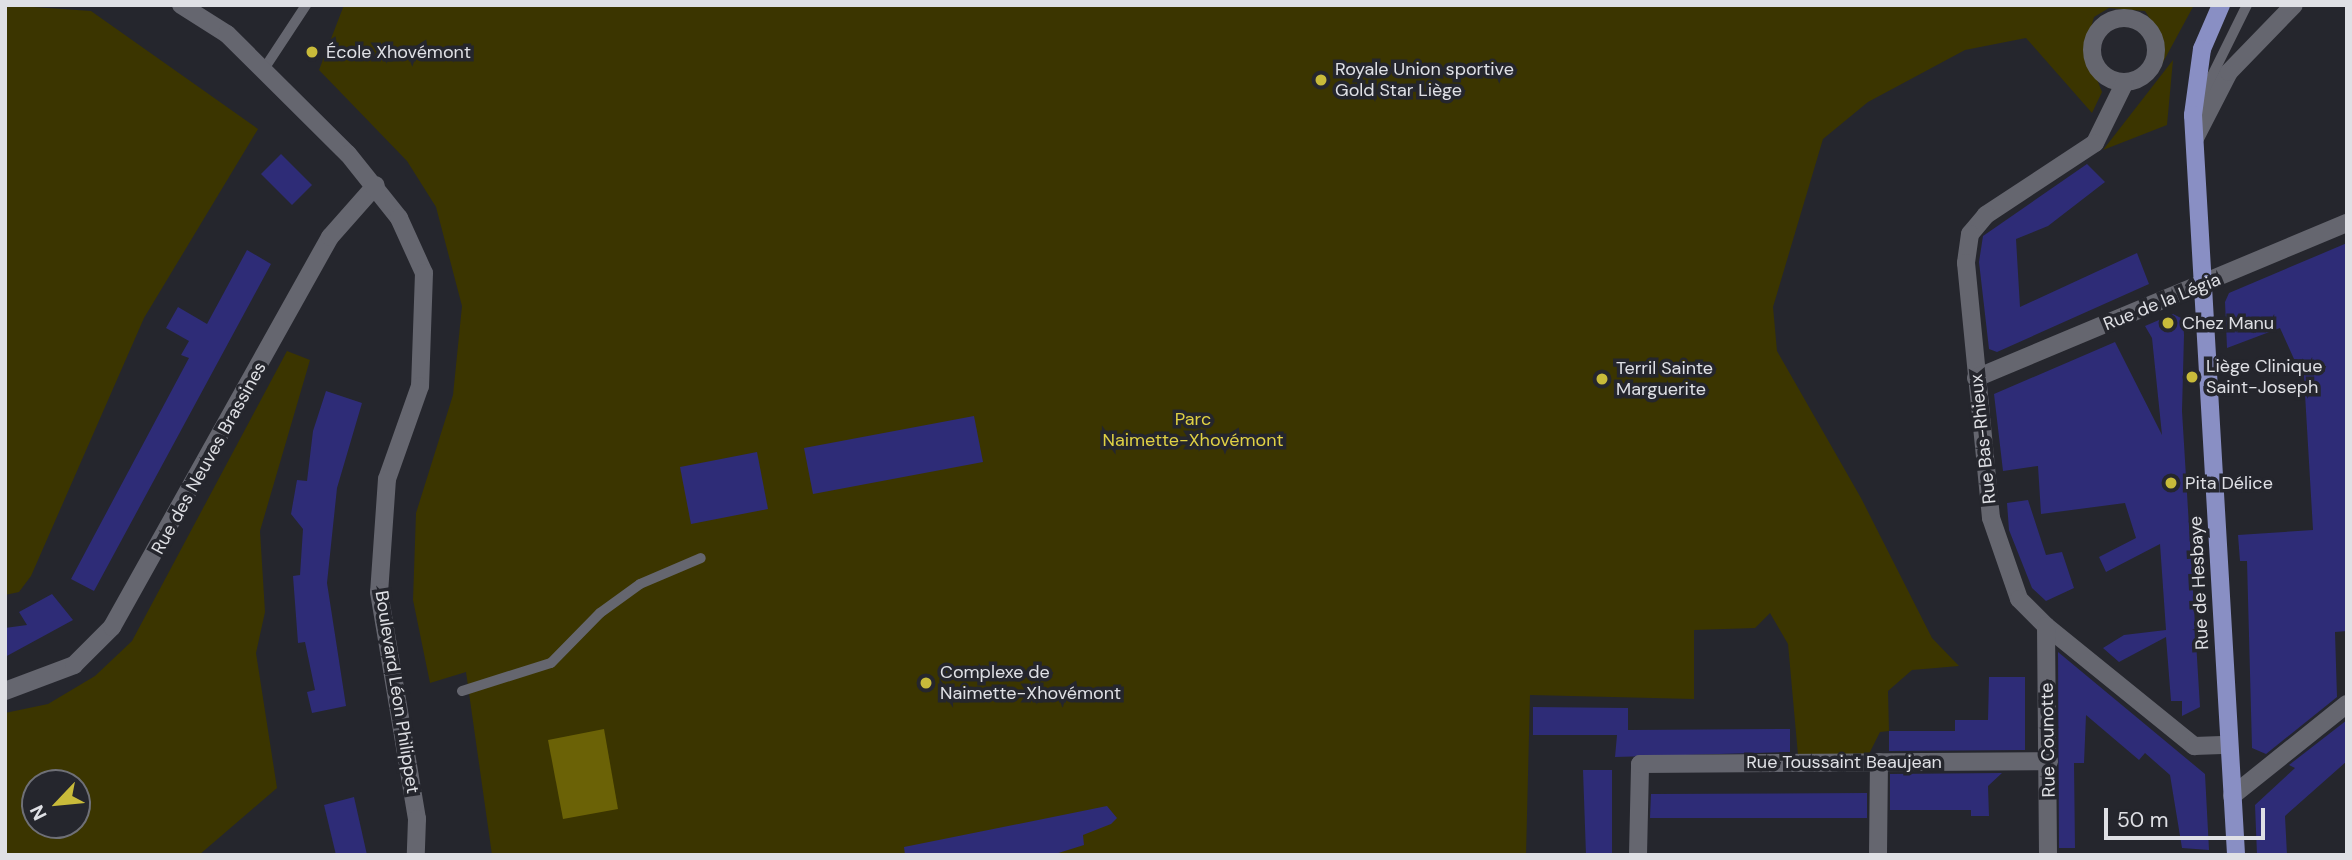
<!DOCTYPE html>
<html>
<head>
<meta charset="utf-8">
<style>
  body { margin:0 }
  #map { position:relative; width:2352px; height:860px; overflow:hidden; background:#25262d; font-family:"DM Sans",sans-serif }
  div>[style] { position:absolute }
  [style*='--x'] { left:calc(var(--x)*1px); top:calc(var(--y)*1px); width:calc(var(--w)*1px); rotate:calc(var(--a)*1deg) }
  .green>* { inset:0; background:#3b3500 }
  .water>* { inset:0; background:#6b6206 }
  .building>* { inset:0; background:#2e2c77 }
  .service>* { height:10px; margin:-5px; padding:0 5px; transform-origin:5px; border-radius:5px; background:#65666f }
  .minor>* { height:18px; margin:-9px; padding:0 9px; transform-origin:9px; border-radius:9px; background:#65666f }
  .minor>.ring { margin:-9px; padding:0; box-sizing:content-box; background:none; border:18px solid #65666f; border-radius:50% }
  .tertiary>* { height:18px; margin:-9px; padding:0 9px; transform-origin:9px; border-radius:9px; background:#65666f }
  .primary>* { height:18px; margin:-9px; padding:0 9px; transform-origin:9px; border-radius:9px; background:#898fc4 }
  .dots>* { width:19px; height:19px; translate:-50% -50%; box-sizing:border-box; border:4px solid #25262d; border-radius:50% }
  span { translate:-50% -50%; white-space:nowrap; text-align:center; line-height:1.15; -webkit-text-stroke:7px #25262d; paint-order:stroke }
  .poi-label { font-size:18px; color:#dfe0e5 }
  .left { translate:0 -50%; text-align:left }
  .street-label { font-size:18px; color:#dfe0e5 }
  .park-label { font-size:18px; color:#e0d144 }
  .frame { position:absolute; inset:0; border:7px solid #dfe0e5; pointer-events:none }
  .north { position:absolute; left:21px; top:769px; width:70px; height:70px; box-sizing:border-box; background:#25262d; border:2px solid #6f7077; border-radius:50%; rotate:244deg; font-size:19px; font-weight:700; line-height:28px; text-align:center; color:#dfe0e5 }
  .north::after { content:''; display:block; margin:auto; width:24px; height:32px; background:#c9bb3a; clip-path:polygon(50% 0,100% 100%,50% 72%,0 100%) }
  .scale { position:absolute; left:2104px; top:808px; width:161px; height:32px; box-sizing:border-box; border:4px solid #dfe0e5; border-top:0; padding-left:9px; font-size:21px; line-height:24px; white-space:nowrap; color:#dfe0e5; -webkit-text-stroke:5px #25262d; paint-order:stroke }
</style>
</head>
<body>
<div id="map">
  <div class="green">
    <div style="clip-path:polygon(5px 5px,91px 11px,258px 129px,144px 318px,31px 576px,19px 592px,5px 595px)"></div>
    <div style="clip-path:polygon(344px 5px,2194px 5px,2161px 66px,2164px 41px,2145px 11px,2109px 8px,2094px 17px,2085px 49px,2102px 92px,2092px 113px,2026px 38px,1965px 50px,1868px 102px,1823px 139px,1773px 307px,1777px 351px,1861px 498px,1932px 638px,1959px 666px,1912px 670px,1888px 691px,1889px 731px,1880px 732px,1868px 756px,1798px 755px,1788px 644px,1770px 613px,1755px 628px,1694px 630px,1694px 699px,1530px 695px,1526px 855px,492px 855px,466px 672px,430px 683px,413px 600px,416px 513px,453px 395px,462px 306px,436px 207px,407px 161px,319px 70px)"></div>
    <div style="clip-path:polygon(2173px 60px,2167px 125px,2103px 150px)"></div>
    <div style="clip-path:polygon(evenodd,287px 351px,310px 360px,260px 531px,265px 612px,256px 653px,277px 788px,199px 855px,5px 855px,5px 713px,48px 704px,95px 676px,132px 641px,287px 351px,35px 783px,77px 783px,77px 825px,35px 825px,35px 783px)"></div>
  </div>
  <div class="water">
    <div style="clip-path:polygon(604px 729px,618px 809px,563px 819px,548px 740px)"></div>
  </div>
  <div class="building">
    <div style="clip-path:polygon(281px 154px,312px 185px,292px 205px,261px 174px)"></div>
    <div style="clip-path:polygon(2087px 164px,2105px 182px,2048px 226px,2016px 239px,2020px 307px,2137px 253px,2149px 284px,1997px 352px,1989px 349px,1979px 262px,1983px 236px)"></div>
    <div style="clip-path:polygon(2347px 243px,2347px 631px,2335px 632px,2337px 697px,2266px 754px,2252px 748px,2247px 561px,2240px 561px,2238px 535px,2313px 530px,2303px 360px,2294px 359px,2280px 328px,2227px 348px,2225px 302px,2229px 293px)"></div>
    <div style="clip-path:polygon(247px 250px,271px 264px,94px 591px,71px 579px,189px 358px,181px 355px,189px 341px,166px 328px,178px 307px,207px 324px)"></div>
    <div style="clip-path:polygon(2173px 314px,2183px 319px,2184px 335px,2182px 411px,2200px 707px,2182px 716px,2182px 701px,2171px 701px,2166px 637px,2119px 662px,2103px 648px,2124px 635px,2166px 630px,2160px 544px,2106px 572px,2099px 557px,2136px 538px,2125px 503px,2041px 514px,2038px 466px,2003px 471px,1994px 394px,2115px 342px,2162px 435px,2152px 338px,2145px 326px)"></div>
    <div style="clip-path:polygon(326px 391px,362px 403px,337px 488px,327px 583px,346px 706px,312px 713px,307px 692px,315px 690px,305px 642px,298px 643px,293px 576px,300px 575px,303px 529px,291px 514px,297px 480px,307px 481px,313px 431px)"></div>
    <div style="clip-path:polygon(974px 416px,983px 462px,813px 494px,804px 448px)"></div>
    <div style="clip-path:polygon(757px 452px,768px 509px,691px 524px,680px 467px)"></div>
    <div style="clip-path:polygon(2028px 500px,2046px 555px,2062px 552px,2074px 588px,2046px 601px,2032px 588px,2009px 530px,2007px 503px)"></div>
    <div style="clip-path:polygon(52px 594px,73px 620px,5px 657px,5px 628px,27px 625px,19px 612px)"></div>
    <div style="clip-path:polygon(2058px 652px,2205px 774px,2209px 850px,2182px 848px,2170px 775px,2145px 753px,2139px 760px,2086px 715px,2084px 763px,2074px 763px,2075px 848px,2059px 848px)"></div>
    <div style="clip-path:polygon(1989px 677px,2025px 677px,2025px 750px,1889px 751px,1889px 731px,1955px 731px,1955px 720px,1988px 720px)"></div>
    <div style="clip-path:polygon(1533px 707px,1628px 708px,1628px 730px,1790px 729px,1790px 752px,1615px 757px,1617px 735px,1533px 735px)"></div>
    <div style="clip-path:polygon(2347px 720px,2347px 761px,2285px 816px,2287px 855px,2257px 855px,2255px 805px,2295px 768px,2289px 765px)"></div>
    <div style="clip-path:polygon(1583px 770px,1612px 770px,1612px 855px,1586px 855px)"></div>
    <div style="clip-path:polygon(2002px 773px,1988px 786px,1989px 816px,1971px 816px,1971px 810px,1890px 810px,1890px 774px)"></div>
    <div style="clip-path:polygon(1867px 793px,1867px 818px,1650px 818px,1651px 794px)"></div>
    <div style="clip-path:polygon(354px 797px,367px 855px,336px 855px,324px 805px)"></div>
    <div style="clip-path:polygon(1107px 806px,1117px 818px,1111px 824px,1083px 835px,1084px 845px,1052px 855px,905px 855px,904px 847px)"></div>
  </div>
  <div class="service">
    <div style="--x:264;--y:69;--w:77;--a:-56.7"></div>
    <div style="--x:2200;--y:100;--w:106;--a:-63.7"></div>
    <div style="--x:462;--y:691;--w:93;--a:-17.5"></div>
    <div style="--x:551;--y:663;--w:70;--a:-45.6"></div>
    <div style="--x:600;--y:613;--w:49;--a:-35.9"></div>
    <div style="--x:640;--y:584;--w:66;--a:-23.1"></div>
  </div>
  <div class="minor">
    <div class="ring" style="left:2092px;top:18px;width:46px;height:46px"></div>
    <div style="--x:2125;--y:82;--w:68;--a:116.2"></div>
    <div style="--x:2095;--y:143;--w:131;--a:146.6"></div>
    <div style="--x:1986;--y:215;--w:25;--a:130"></div>
    <div style="--x:1970;--y:234;--w:29;--a:98"></div>
    <div style="--x:1966;--y:263;--w:256;--a:84.4"></div>
    <div style="--x:1991;--y:518;--w:86;--a:70.9"></div>
    <div style="--x:2019;--y:599;--w:38;--a:45"></div>
    <div style="--x:2046;--y:626;--w:191;--a:39"></div>
    <div style="--x:2194;--y:746;--w:35;--a:-2"></div>
    <div style="--x:2195;--y:138;--w:74;--a:-62.7"></div>
    <div style="--x:2229;--y:72;--w:93;--a:-45.9"></div>
    <div style="--x:1976;--y:378;--w:402;--a:-22.7"></div>
    <div style="--x:2046;--y:626;--w:229;--a:89.5"></div>
    <div style="--x:5;--y:691;--w:74;--a:-20.6"></div>
    <div style="--x:74;--y:665;--w:54;--a:-45"></div>
    <div style="--x:112;--y:627;--w:447;--a:-60.8"></div>
    <div style="--x:330;--y:237;--w:69;--a:-48.5"></div>
    <div style="--x:2232;--y:796;--w:147;--a:-38.7"></div>
    <div style="--x:1638;--y:855;--w:91;--a:-88.7"></div>
    <div style="--x:1640;--y:764;--w:409;--a:-0.4"></div>
    <div style="--x:1878;--y:855;--w:93;--a:-89.4"></div>
  </div>
  <div class="tertiary">
    <div style="--x:181;--y:5;--w:54;--a:32.2"></div>
    <div style="--x:227;--y:34;--w:170;--a:44.8"></div>
    <div style="--x:348;--y:154;--w:82;--a:51.4"></div>
    <div style="--x:399;--y:218;--w:60;--a:65.6"></div>
    <div style="--x:424;--y:273;--w:113;--a:92"></div>
    <div style="--x:420;--y:386;--w:99;--a:109.5"></div>
    <div style="--x:387;--y:479;--w:113;--a:94"></div>
    <div style="--x:379;--y:592;--w:230;--a:80.5"></div>
    <div style="--x:417;--y:819;--w:36;--a:92"></div>
  </div>
  <div class="primary">
    <div style="--x:2221;--y:5;--w:48;--a:113.4"></div>
    <div style="--x:2202;--y:49;--w:67;--a:97.8"></div>
    <div style="--x:2193;--y:115;--w:741;--a:86.67"></div>
  </div>
  <div class="dots">
    <div style="left:312px;top:52px;background:#c9bb3a"></div>
    <div style="left:1321px;top:80px;background:#c9bb3a"></div>
    <div style="left:2168px;top:323px;background:#c9bb3a"></div>
    <div style="left:2192px;top:377px;background:#c9bb3a"></div>
    <div style="left:1602px;top:379px;background:#c9bb3a"></div>
    <div style="left:2171px;top:483px;background:#c9bb3a"></div>
    <div style="left:926px;top:683px;background:#c9bb3a"></div>
  </div>
  <div class="poi-label">
    <span class="left" style="left:326px;top:52px">École Xhovémont</span>
    <span class="left" style="left:1335px;top:80px">Royale Union sportive<br>Gold Star Liège</span>
    <span class="left" style="left:2182px;top:323px">Chez Manu</span>
    <span class="left" style="left:2206px;top:377px">Liège Clinique<br>Saint-Joseph</span>
    <span class="left" style="left:1616px;top:379px">Terril Sainte<br>Marguerite</span>
    <span class="left" style="left:2185px;top:483px">Pita Délice</span>
    <span class="left" style="left:940px;top:683px">Complexe de<br>Naimette-Xhovémont</span>
  </div>
  <div class="street-label">
    <span style="left:2162px;top:302px;rotate:-22deg">Rue de la Légia</span>
    <span style="left:1983px;top:439px;rotate:-96deg">Rue Bas-Rhieux</span>
    <span style="left:209px;top:458px;rotate:-61deg">Rue des Neuves Brassines</span>
    <span style="left:2199px;top:583px;rotate:-93deg">Rue de Hesbaye</span>
    <span style="left:397px;top:692px;rotate:81deg">Boulevard Léon Philippet</span>
    <span style="left:2048px;top:740px;rotate:-91deg">Rue Counotte</span>
    <span style="left:1844px;top:762px">Rue Toussaint Beaujean</span>
  </div>
  <div class="park-label">
    <span style="left:1193px;top:430px">Parc<br>Naimette-Xhovémont</span>
  </div>
  <div class="frame"></div>
  <div class="north">N</div>
  <div class="scale">50 m</div>
</div>
</body>
</html>
